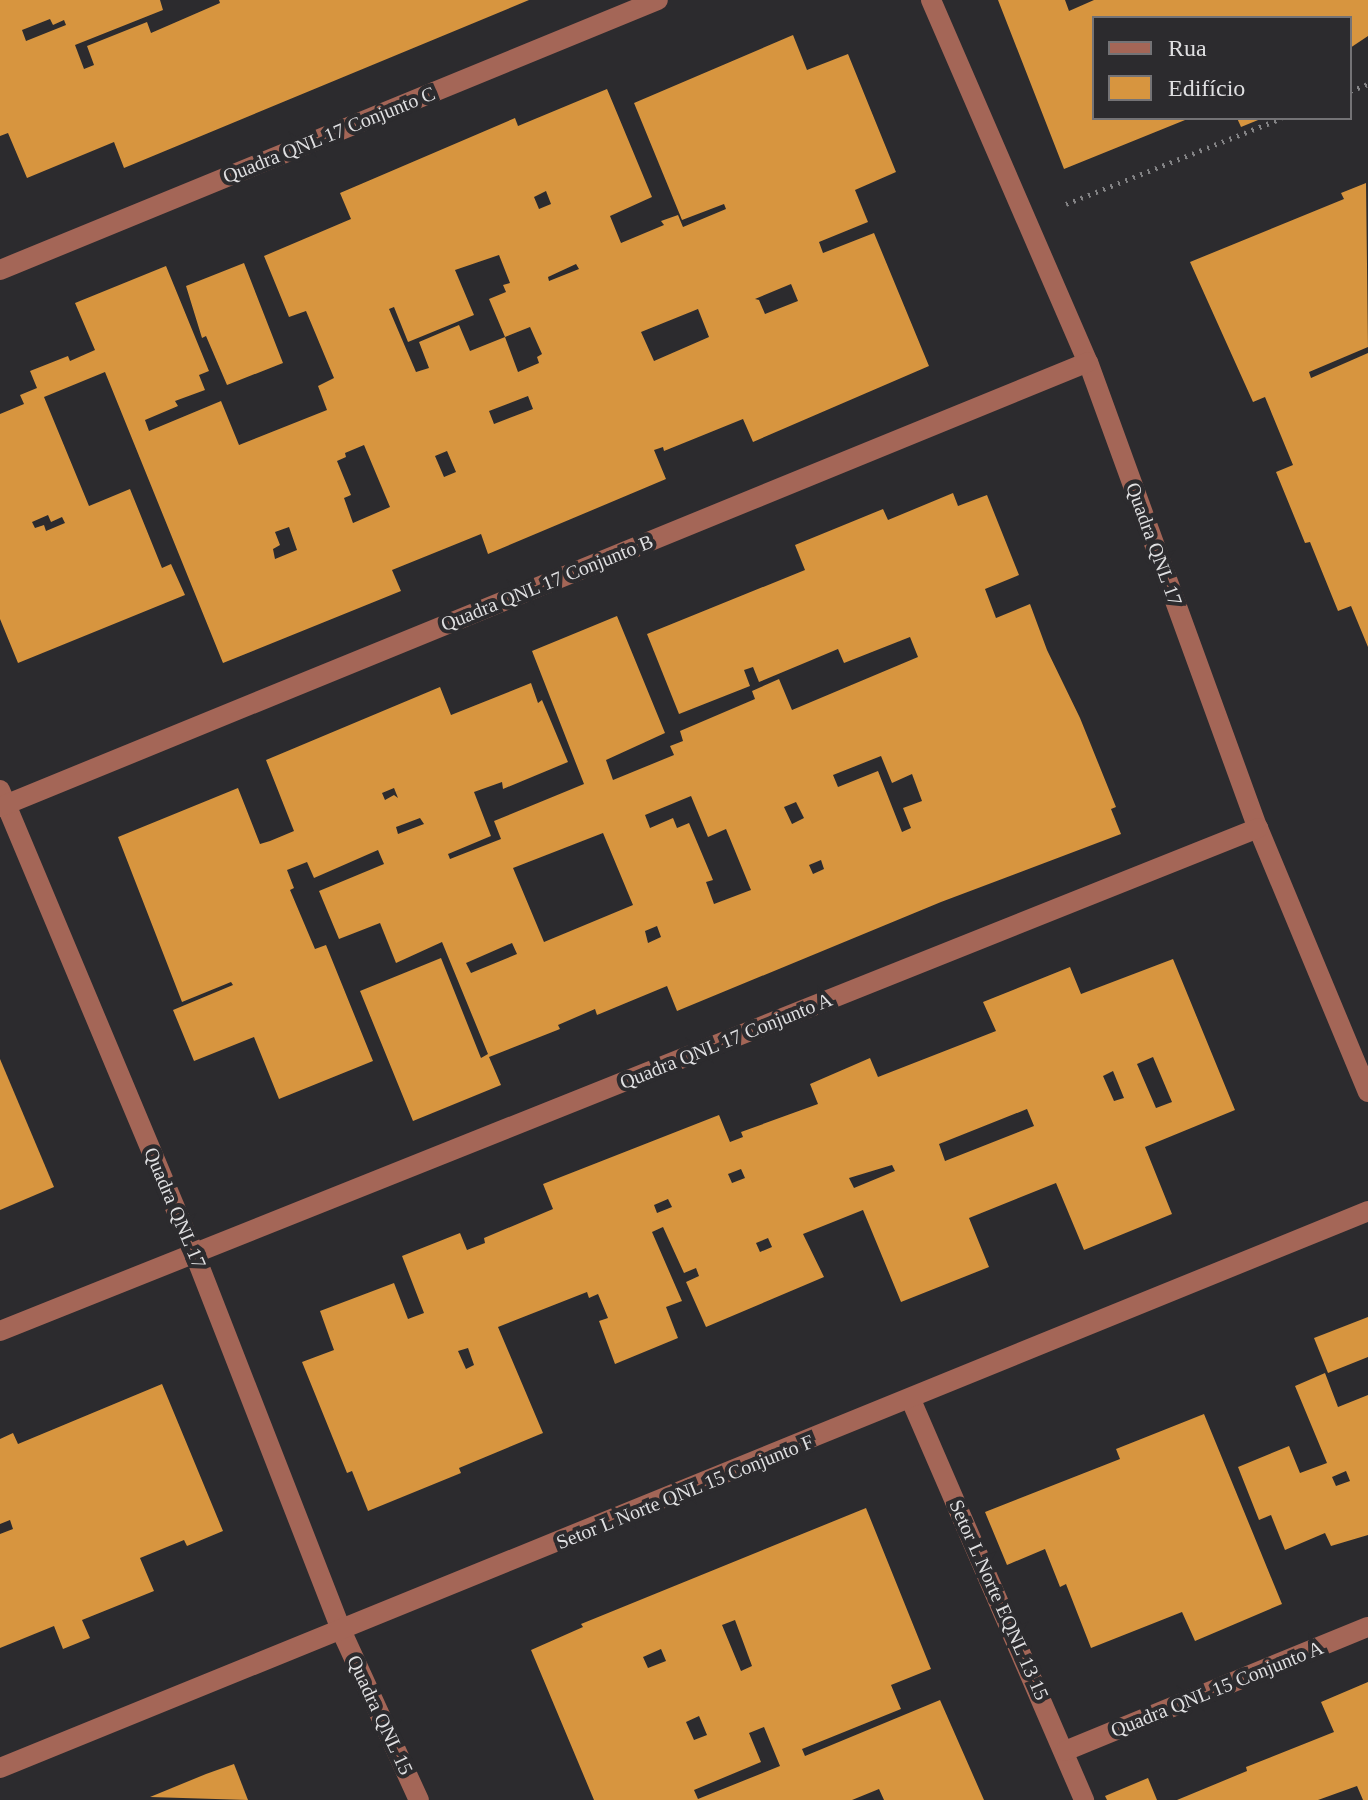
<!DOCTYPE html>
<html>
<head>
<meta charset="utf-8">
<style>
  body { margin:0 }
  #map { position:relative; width:1368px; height:1800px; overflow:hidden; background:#2c2b2e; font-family:Georgia,serif }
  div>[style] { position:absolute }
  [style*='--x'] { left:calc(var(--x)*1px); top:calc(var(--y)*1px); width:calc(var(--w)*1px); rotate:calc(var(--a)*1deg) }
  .building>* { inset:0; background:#d7953f }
  .path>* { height:5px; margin-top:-2.5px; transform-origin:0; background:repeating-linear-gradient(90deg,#838385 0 2px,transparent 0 8px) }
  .minor>* { height:20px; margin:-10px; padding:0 10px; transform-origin:10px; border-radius:10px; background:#a46657 }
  span { translate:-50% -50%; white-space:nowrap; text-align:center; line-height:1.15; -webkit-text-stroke:8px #2c2b2e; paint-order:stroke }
  .street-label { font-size:20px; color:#dfdfe1 }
  .legend { position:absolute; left:1092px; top:16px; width:260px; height:104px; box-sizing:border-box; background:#2c2b2e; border:2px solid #747376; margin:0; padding:10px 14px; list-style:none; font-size:24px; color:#dfdfe1 }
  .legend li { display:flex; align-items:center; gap:16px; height:40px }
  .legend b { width:40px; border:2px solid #747376 }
</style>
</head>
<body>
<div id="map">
  <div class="building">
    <div style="clip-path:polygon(evenodd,0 0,160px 0,163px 10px,75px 45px,84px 69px,94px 65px,87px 46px,147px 22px,151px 33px,220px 3px,219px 0,529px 0,124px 168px,114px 142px,27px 178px,8px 133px,0 136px,0 0,50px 19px,53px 25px,64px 20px,66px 25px,26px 41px,22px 30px,50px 19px)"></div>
    <div style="clip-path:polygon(998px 0,1065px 0,1069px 11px,1094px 0,1368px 0,1368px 36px,1350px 48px,1350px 18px,1094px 18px,1094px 118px,1190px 118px,1064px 169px)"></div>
    <div style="clip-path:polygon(evenodd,793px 35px,807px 70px,848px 54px,896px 172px,855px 190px,868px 222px,819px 242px,823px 253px,874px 233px,929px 366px,753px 442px,743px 419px,664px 451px,663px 447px,654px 450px,666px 479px,488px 554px,481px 534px,392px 570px,401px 591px,223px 663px,105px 372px,44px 397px,89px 506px,130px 489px,162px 568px,171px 564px,185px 595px,18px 663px,0 619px,0 414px,24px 404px,20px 395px,37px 388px,30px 371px,68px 356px,70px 361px,95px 350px,75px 303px,166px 266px,209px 371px,199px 375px,205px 390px,175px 401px,178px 406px,145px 420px,149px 431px,221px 401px,239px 445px,327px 410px,318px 386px,334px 378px,306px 311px,289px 317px,264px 256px,351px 219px,340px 193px,515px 118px,518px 126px,607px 89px,652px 197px,610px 216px,621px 243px,664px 225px,661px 221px,678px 215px,683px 227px,726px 209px,724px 204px,682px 220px,634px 103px,793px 35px,546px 191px,551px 204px,539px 209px,534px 197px,546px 191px,793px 35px,499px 255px,510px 283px,503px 285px,506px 292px,489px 299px,505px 337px,530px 327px,542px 354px,537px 357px,539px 363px,518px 372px,505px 337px,470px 351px,459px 325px,419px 342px,429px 368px,416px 372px,389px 309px,394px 307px,408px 342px,474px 315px,455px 270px,499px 255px,793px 35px,576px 264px,579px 269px,549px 281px,548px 277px,576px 264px,793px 35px,791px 284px,798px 301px,765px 314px,759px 300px,755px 299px,791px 284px,793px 35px,698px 309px,709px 337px,654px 361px,641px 332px,698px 309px,793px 35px,528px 396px,533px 409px,494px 424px,489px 411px,528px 396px,793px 35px,364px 445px,390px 507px,353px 523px,344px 498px,351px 495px,337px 461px,346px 457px,345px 453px,364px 445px,793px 35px,447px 451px,456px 472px,444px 477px,435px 456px,447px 451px,793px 35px,48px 515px,51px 522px,62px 517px,65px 523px,46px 531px,44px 525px,35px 528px,32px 522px,48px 515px,793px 35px,289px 527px,297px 550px,275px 559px,273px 549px,280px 545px,275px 532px,289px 527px)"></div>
    <div style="clip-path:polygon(1237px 118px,1263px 118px,1241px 127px)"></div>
    <div style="clip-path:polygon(1366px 183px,1368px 347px,1309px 372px,1311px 378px,1368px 353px,1368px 647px,1351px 606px,1338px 611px,1310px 542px,1305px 543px,1276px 472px,1293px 465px,1265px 397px,1253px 402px,1190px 262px,1344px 199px,1341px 193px)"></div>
    <div style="clip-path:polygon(244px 263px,283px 363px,227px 385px,206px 336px,202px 338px,186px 286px)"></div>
    <div style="clip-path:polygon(evenodd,953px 493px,958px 506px,987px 495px,1019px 575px,985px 589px,996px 618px,1030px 604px,1047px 650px,1080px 718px,1116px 807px,1111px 809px,1121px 834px,941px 902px,677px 1011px,667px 986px,597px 1015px,595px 1009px,558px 1025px,560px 1029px,489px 1057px,501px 1085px,413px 1121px,360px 991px,441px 958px,481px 1058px,488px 1054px,442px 942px,396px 963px,380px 923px,339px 939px,319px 891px,384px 864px,378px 850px,314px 878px,307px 862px,287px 870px,294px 888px,290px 890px,315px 949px,326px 945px,373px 1061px,279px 1099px,254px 1037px,194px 1061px,173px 1010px,233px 985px,231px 982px,182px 1002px,118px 837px,238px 788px,260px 844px,270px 841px,294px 831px,266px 760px,440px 687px,451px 715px,531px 683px,538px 703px,542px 700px,568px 762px,503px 789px,502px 782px,474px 792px,491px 836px,448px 854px,450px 859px,501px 839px,494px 821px,584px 784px,532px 651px,617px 616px,665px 733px,606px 760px,613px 780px,674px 755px,670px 746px,683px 741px,680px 731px,755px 699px,752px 691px,779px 679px,792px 710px,918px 657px,910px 637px,844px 663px,838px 649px,759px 682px,753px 667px,744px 670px,750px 686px,679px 714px,647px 634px,805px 570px,795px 545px,883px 509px,888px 520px,953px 493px,881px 756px,892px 783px,912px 774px,922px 801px,903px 808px,911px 828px,902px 832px,878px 771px,838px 787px,833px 775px,881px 756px,953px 493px,394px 788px,398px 798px,394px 795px,385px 800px,382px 793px,394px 788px,953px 493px,691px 796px,708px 837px,726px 829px,751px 890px,714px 904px,706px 882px,713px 880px,689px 823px,677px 828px,673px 818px,650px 828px,645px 815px,691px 796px,953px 493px,796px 802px,804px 818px,792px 824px,784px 807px,796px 802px,953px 493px,420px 818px,424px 824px,398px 834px,396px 827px,420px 818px,953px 493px,603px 833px,633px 905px,544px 942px,513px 868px,603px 833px,953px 493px,821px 860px,824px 869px,813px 874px,809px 865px,821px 860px,953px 493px,657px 926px,661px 937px,648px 943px,645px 931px,657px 926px,953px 493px,512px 943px,517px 954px,471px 973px,466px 963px,512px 943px)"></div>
    <div style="clip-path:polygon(evenodd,1173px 959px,1235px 1110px,1145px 1147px,1172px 1214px,1084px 1250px,1056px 1183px,969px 1218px,989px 1267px,901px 1302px,863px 1210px,803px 1234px,824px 1277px,706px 1327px,686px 1282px,699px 1276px,696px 1268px,684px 1273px,663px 1227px,652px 1232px,682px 1301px,666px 1307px,678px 1338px,615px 1364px,599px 1321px,608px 1318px,598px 1294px,589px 1298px,587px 1292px,498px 1327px,543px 1433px,459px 1468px,461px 1473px,368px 1511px,352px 1471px,347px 1473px,302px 1362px,334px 1350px,320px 1311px,394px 1283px,408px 1319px,424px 1313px,402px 1256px,460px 1233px,467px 1250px,485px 1243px,484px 1238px,553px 1209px,543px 1184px,719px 1115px,730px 1142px,743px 1137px,741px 1132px,818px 1104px,810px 1084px,870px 1058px,878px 1077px,996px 1031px,983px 1002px,1070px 967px,1081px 994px,1173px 959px,1153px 1057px,1172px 1102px,1156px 1108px,1137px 1064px,1153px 1057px,1173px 959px,1113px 1071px,1124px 1098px,1114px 1101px,1103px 1076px,1113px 1071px,1173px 959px,1027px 1109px,1034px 1126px,945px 1161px,939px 1144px,1027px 1109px,1173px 959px,892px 1165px,895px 1171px,854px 1188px,849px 1178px,892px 1165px,1173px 959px,741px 1169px,745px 1178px,732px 1183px,728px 1174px,741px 1169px,1173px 959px,668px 1199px,672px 1207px,657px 1213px,654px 1205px,668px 1199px,1173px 959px,768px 1238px,772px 1247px,760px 1252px,756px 1243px,768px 1238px,1173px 959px,468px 1348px,474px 1365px,466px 1369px,458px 1351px,468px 1348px)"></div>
    <div style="clip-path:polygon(0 1059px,54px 1187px,0 1210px)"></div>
    <div style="clip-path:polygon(1368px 1317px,1368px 1357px,1328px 1373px,1314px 1338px)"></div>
    <div style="clip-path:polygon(evenodd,1325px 1373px,1338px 1407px,1368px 1395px,1368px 1535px,1331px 1546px,1325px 1533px,1285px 1550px,1271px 1515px,1259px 1520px,1238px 1467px,1289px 1446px,1300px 1473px,1327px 1463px,1295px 1386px,1325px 1373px,1346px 1471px,1350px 1481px,1336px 1486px,1332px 1477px,1346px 1471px)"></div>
    <div style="clip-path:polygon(162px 1384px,223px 1531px,187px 1546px,184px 1540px,140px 1558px,154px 1591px,82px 1620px,90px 1638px,63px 1649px,54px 1626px,0 1648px,0 1534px,13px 1529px,10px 1520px,0 1524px,0 1439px,13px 1433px,18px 1444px)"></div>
    <div style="clip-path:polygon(1204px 1414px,1282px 1604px,1195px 1641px,1182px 1612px,1091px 1648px,1066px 1584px,1060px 1587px,1045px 1549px,1007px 1565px,985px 1512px,1120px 1459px,1116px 1449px)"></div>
    <div style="clip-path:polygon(evenodd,866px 1508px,931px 1669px,891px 1685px,901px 1709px,802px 1749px,805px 1756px,940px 1700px,984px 1800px,884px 1800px,879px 1789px,852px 1800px,594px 1800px,531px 1650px,583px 1627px,581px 1624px,866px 1508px,735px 1620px,752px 1666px,741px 1671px,722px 1625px,735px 1620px,866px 1508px,661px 1649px,666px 1661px,648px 1668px,643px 1657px,661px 1649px,866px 1508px,699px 1716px,707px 1735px,694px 1740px,686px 1722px,699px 1716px,866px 1508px,764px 1727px,780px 1766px,698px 1799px,694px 1790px,761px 1762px,749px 1733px,764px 1727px)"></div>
    <div style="clip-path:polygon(1368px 1682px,1368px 1800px,1363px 1800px,1357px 1786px,1318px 1800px,1177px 1800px,1247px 1771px,1246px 1767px,1334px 1732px,1321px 1702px)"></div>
    <div style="clip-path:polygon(234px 1764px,248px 1800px,150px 1797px,206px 1774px)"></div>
    <div style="clip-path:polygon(1148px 1778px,1157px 1800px,1107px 1800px,1105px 1796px)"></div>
  </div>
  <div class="path">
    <div style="--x:1350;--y:91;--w:19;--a:-21"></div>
    <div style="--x:1066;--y:204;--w:232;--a:-21.7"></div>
  </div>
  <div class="minor">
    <div style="--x:931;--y:0;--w:395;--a:66.6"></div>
    <div style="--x:1088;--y:362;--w:496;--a:70"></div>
    <div style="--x:1258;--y:828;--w:286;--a:67.4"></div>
    <div style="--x:0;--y:270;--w:711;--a:-22.31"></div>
    <div style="--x:0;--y:790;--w:504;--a:67.25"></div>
    <div style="--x:195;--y:1255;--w:402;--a:68.7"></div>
    <div style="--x:341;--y:1630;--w:187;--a:65.4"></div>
    <div style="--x:0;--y:807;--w:1175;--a:-22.24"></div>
    <div style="--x:0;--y:1331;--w:1355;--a:-21.79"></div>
    <div style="--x:911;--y:1400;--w:436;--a:66.6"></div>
    <div style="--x:1065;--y:1751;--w:327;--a:-22.3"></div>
    <div style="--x:0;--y:1768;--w:1477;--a:-22.15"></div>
  </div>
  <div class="street-label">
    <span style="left:329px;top:135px;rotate:-22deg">Quadra QNL 17 Conjunto C</span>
    <span style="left:1154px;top:544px;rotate:70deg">Quadra QNL 17</span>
    <span style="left:547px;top:583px;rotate:-22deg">Quadra QNL 17 Conjunto B</span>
    <span style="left:726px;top:1041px;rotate:-22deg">Quadra QNL 17 Conjunto A</span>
    <span style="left:175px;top:1208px;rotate:67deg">Quadra QNL 17</span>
    <span style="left:685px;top:1492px;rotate:-22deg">Setor L Norte QNL 15 Conjunto F</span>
    <span style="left:999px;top:1600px;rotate:66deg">Setor L Norte EQNL 13 15</span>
    <span style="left:1217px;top:1689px;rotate:-22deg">Quadra QNL 15 Conjunto A</span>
    <span style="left:380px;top:1715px;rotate:65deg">Quadra QNL 15</span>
  </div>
  <ul class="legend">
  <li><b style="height:10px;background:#a46657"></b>Rua</li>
  <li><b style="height:22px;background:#d7953f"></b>Edifício</li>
  </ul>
</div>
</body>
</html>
